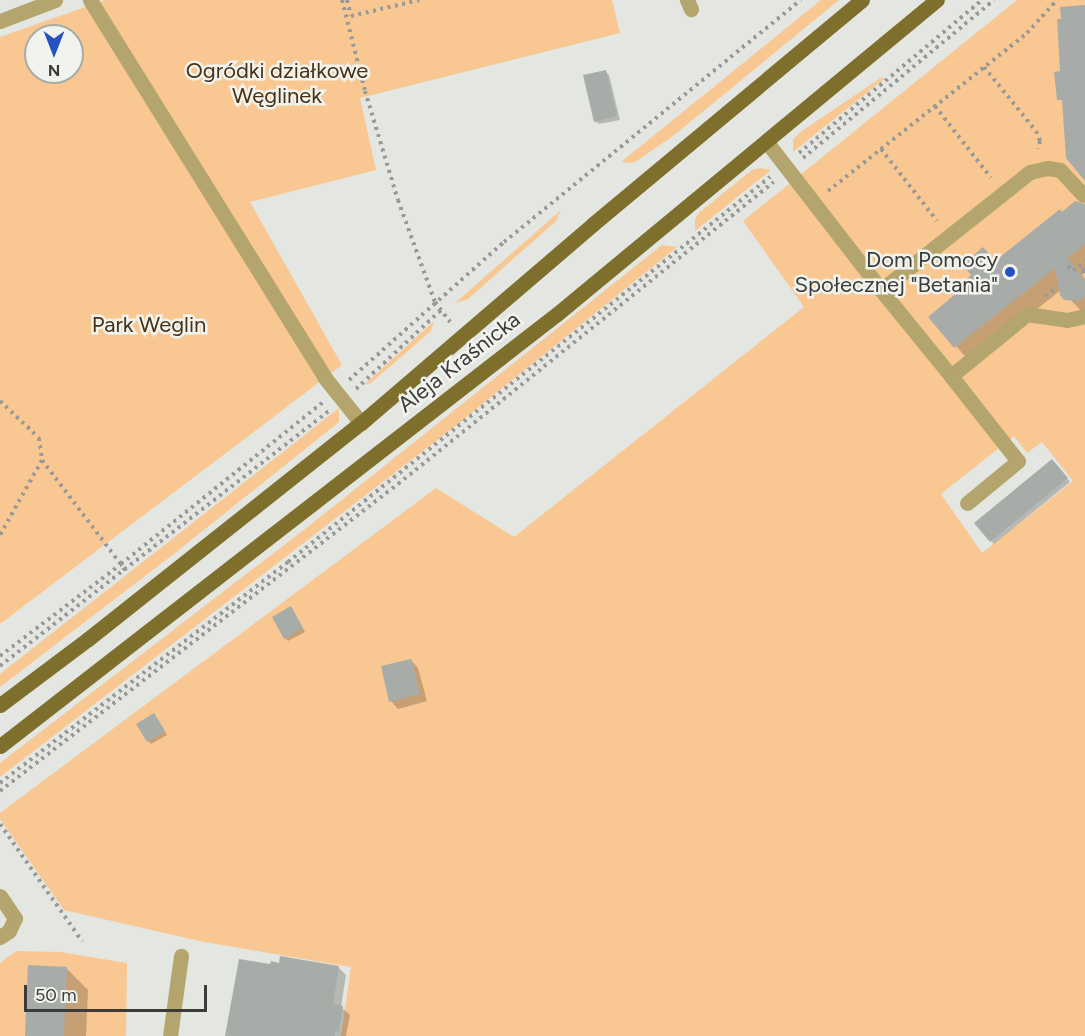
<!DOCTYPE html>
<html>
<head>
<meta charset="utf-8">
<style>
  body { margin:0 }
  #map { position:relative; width:1085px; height:1036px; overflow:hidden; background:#e4e6e1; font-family:Figtree,sans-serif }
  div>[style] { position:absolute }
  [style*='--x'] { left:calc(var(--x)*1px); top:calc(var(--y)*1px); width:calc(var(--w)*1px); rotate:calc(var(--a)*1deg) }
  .green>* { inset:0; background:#f8c792 }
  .shadow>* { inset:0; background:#0003 }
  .building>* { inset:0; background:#a7aca8 }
  .path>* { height:4px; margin-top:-2px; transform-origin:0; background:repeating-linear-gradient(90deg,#999a97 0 3px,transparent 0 7.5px) }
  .minor>* { height:15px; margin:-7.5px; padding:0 7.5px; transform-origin:7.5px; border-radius:7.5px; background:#b3a56d }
  .major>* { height:15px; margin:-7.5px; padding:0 7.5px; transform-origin:7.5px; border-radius:7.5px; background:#7e6f2d }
  .dots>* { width:16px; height:16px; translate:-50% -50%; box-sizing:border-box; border:3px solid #f1f3ee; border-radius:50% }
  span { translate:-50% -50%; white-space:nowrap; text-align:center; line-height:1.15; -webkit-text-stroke:5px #f1f3ee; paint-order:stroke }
  .park-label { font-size:22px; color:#4a3114 }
  .poi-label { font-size:22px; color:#3b3c3a }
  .right { translate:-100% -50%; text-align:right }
  .street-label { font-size:22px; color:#3b3c3a }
  .north { position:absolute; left:24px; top:24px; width:60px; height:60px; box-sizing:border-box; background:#f1f3ee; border:2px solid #a8aaa6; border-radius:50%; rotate:180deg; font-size:16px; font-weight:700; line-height:24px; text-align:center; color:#3b3c3a }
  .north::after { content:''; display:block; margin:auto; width:21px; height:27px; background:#2552c0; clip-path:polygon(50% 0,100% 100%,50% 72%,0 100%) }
  .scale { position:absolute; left:24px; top:985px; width:183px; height:27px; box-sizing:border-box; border:3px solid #3b3c3a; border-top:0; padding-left:8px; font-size:18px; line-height:21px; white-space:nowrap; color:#3b3c3a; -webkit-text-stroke:4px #f1f3ee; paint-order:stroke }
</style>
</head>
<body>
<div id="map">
  <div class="green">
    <div style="clip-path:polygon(evenodd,105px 0,612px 0,620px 33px,360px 98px,376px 170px,250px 202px,342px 365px,0 624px,0 37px,105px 0,36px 36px,72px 36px,72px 72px,36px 72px,36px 36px)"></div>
    <div style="clip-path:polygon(821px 0,839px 0,673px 136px,638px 160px,632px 163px,621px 162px)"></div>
    <div style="clip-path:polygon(evenodd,1017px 0,1085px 0,1085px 1036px,341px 1036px,351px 967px,204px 942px,64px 910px,0 819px,0 813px,436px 488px,514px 537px,804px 307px,743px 221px,1017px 0,1014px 436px,1027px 453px,1042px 442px,1073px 481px,982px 553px,941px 494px,1014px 436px)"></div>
    <div style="clip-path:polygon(882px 77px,884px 79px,793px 152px,793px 140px,799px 133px)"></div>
    <div style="clip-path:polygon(760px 168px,771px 170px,695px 231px,695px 219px,700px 212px,752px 170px)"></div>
    <div style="clip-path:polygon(561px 210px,556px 221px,468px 299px,455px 303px)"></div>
    <div style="clip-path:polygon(662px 245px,677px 247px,454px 427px,0 777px,0 763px,305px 529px)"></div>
    <div style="clip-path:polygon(434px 321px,431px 331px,371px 383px,364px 385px)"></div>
    <div style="clip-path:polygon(339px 408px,339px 422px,334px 426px,175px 553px,0 687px,0 674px)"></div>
    <div style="clip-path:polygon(16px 951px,61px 952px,127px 963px,126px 1036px,0 1036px,0 963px)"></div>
  </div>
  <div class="shadow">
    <div style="clip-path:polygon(605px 71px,609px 75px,620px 120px,599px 124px,595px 121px)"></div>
    <div style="clip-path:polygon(1085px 206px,1085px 270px,1081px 273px,1085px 279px,1085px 315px,1061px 290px,970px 362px,931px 317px,996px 262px,1063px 213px)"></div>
    <div style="clip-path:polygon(1055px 464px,1070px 482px,994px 544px,991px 541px)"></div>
    <div style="clip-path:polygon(291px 608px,305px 632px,288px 641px,285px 638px)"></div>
    <div style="clip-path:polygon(411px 660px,418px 668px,427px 701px,398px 709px,391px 701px)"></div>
    <div style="clip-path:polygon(157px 718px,167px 735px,151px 744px,148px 741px)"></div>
    <div style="clip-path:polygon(271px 966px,339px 968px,346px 975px,341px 1007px,350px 1015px,346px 1036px,227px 1036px)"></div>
    <div style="clip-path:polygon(67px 969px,88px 990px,86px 1036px,26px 1036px)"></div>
  </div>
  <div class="building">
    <div style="clip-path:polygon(1085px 5px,1085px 181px,1066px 158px,1062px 100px,1057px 100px,1054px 72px,1060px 71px,1057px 19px,1061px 19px,1060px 7px)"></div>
    <div style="clip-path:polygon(606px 70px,617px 116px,594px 122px,583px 75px)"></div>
    <div style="clip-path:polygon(1075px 201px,1085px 204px,1085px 244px,1068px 258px,1085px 281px,1085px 296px,1079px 301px,1064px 300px,1060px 295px,1055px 268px,954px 348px,928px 317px,958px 292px,955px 288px,971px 275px,963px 265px,983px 247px,995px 261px,1060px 209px,1062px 212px)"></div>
    <div style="clip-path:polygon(1052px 459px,1068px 478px,990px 542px,974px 523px)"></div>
    <div style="clip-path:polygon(291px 606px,303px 628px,284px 639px,272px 617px)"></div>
    <div style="clip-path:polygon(411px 659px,420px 694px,389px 702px,381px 666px)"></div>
    <div style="clip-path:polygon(154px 713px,165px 731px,147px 742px,136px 724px)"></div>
    <div style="clip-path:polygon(280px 956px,339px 966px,333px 1004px,343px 1006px,339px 1031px,335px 1031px,335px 1036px,225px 1036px,239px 959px,270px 964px,271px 961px,279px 963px)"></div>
    <div style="clip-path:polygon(28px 965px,67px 967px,64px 1036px,25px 1036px)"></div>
  </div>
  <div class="path">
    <div style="--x:342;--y:0;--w:94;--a:75.8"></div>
    <div style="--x:365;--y:91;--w:114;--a:73.2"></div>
    <div style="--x:398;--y:200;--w:109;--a:70.1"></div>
    <div style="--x:435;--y:302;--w:25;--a:53"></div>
    <div style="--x:347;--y:0;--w:16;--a:76"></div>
    <div style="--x:351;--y:16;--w:70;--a:-13.2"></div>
    <div style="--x:984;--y:67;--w:82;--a:50.9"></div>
    <div style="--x:1036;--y:131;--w:11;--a:68"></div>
    <div style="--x:1040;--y:141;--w:8;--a:104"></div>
    <div style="--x:935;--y:106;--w:91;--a:52.1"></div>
    <div style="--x:881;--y:149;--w:91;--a:52.1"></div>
    <div style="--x:799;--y:153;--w:239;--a:-39.9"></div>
    <div style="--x:803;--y:158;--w:248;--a:-39.6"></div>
    <div style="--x:828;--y:191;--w:254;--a:-38.4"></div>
    <div style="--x:1027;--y:33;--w:45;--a:-47.7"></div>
    <div style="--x:1068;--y:266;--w:7;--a:45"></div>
    <div style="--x:1073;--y:271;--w:16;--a:-40"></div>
    <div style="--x:1085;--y:268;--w:4;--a:135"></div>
    <div style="--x:1082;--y:271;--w:4;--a:45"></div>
    <div style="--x:1045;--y:296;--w:14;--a:-36"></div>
    <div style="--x:349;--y:380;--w:208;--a:-41.7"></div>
    <div style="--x:504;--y:242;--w:383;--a:-39.2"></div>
    <div style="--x:356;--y:389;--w:116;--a:-42.9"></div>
    <div style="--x:0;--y:401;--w:54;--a:43.5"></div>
    <div style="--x:39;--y:438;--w:22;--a:82"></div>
    <div style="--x:42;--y:460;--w:86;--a:119.2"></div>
    <div style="--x:42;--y:460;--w:139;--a:52.9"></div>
    <div style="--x:0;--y:656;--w:152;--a:-37.2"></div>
    <div style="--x:121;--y:564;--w:259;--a:-38.7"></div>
    <div style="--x:0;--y:666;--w:416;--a:-37.8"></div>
    <div style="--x:0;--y:783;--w:363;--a:-37.5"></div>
    <div style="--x:288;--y:562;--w:617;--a:-38.62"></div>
    <div style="--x:0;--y:791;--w:503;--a:-37.65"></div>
    <div style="--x:398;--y:484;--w:482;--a:-38.8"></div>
    <div style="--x:0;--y:824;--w:143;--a:55"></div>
  </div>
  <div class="minor">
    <div style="--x:90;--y:0;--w:445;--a:58.1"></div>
    <div style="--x:325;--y:378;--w:58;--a:51.3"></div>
    <div style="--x:687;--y:0;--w:10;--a:66"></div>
    <div style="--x:0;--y:21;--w:59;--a:-20.9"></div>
    <div style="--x:766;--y:141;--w:188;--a:52.3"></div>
    <div style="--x:881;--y:290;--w:190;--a:-38.4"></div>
    <div style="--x:1030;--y:172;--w:18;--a:-13"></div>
    <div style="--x:1048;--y:168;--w:12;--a:9"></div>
    <div style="--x:1060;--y:170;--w:34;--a:47"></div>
    <div style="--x:881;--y:290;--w:111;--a:50.9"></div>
    <div style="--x:951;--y:376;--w:98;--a:-39.2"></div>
    <div style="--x:1027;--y:314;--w:40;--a:8.5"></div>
    <div style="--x:1067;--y:320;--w:18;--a:-13"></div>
    <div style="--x:951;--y:376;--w:108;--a:51.8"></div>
    <div style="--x:1018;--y:461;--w:66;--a:140.5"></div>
    <div style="--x:0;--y:896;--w:27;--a:56"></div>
    <div style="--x:15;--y:918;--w:14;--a:115"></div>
    <div style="--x:9;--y:931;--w:11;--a:146"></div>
    <div style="--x:170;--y:1036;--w:81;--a:-82.2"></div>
  </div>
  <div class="major">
    <div style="--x:0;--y:705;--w:110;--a:-36.9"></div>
    <div style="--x:88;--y:639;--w:348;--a:-38.4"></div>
    <div style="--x:361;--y:423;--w:306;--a:-40.6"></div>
    <div style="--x:593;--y:224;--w:350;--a:-39.8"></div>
    <div style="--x:0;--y:746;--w:705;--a:-37.8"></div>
    <div style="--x:557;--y:314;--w:493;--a:-39.6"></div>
  </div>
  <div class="dots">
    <div style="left:1010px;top:272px;background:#2552c0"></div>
  </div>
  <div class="park-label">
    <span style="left:277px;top:83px">Ogródki działkowe<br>Węglinek</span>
    <span style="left:149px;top:325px">Park Weglin</span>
  </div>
  <div class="poi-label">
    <span class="right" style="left:998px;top:272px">Dom Pomocy<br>Społecznej "Betania"</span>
  </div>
  <div class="street-label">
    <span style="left:459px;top:362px;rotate:-38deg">Aleja Kraśnicka</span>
  </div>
  <div class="north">N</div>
  <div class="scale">50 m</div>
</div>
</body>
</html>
